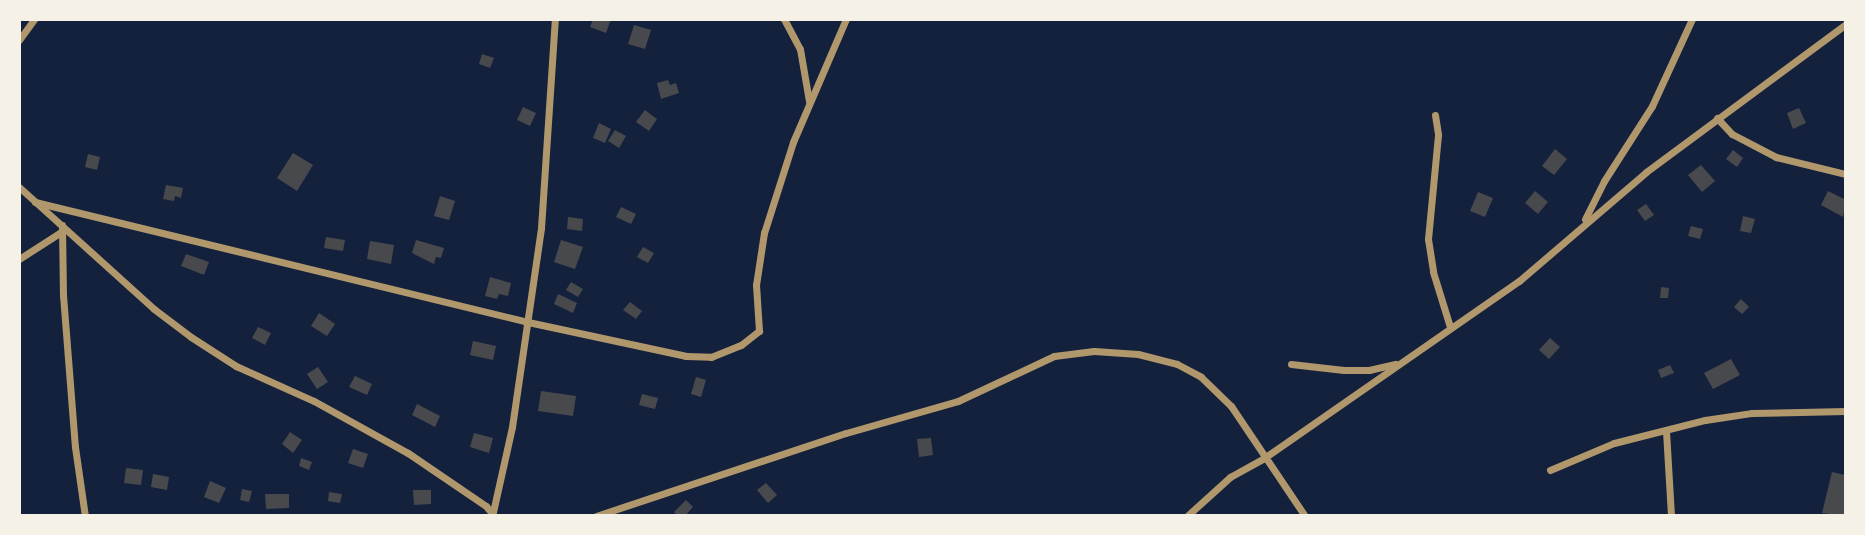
<!DOCTYPE html>
<html>
<head>
<meta charset="utf-8">
<style>
  body { margin:0 }
  #map { position:relative; width:1865px; height:535px; overflow:hidden; background:#14213d; font-family:"Alegreya Sans",sans-serif }
  div>[style] { position:absolute }
  [style*='--x'] { left:calc(var(--x)*1px); top:calc(var(--y)*1px); width:calc(var(--w)*1px); rotate:calc(var(--a)*1deg) }
  .building>* { inset:0; background:#48494c }
  .minor>* { height:7px; margin:-3.5px; padding:0 3.5px; transform-origin:3.5px; border-radius:3.5px; background:#b1986c }
  span { translate:-50% -50%; white-space:nowrap; text-align:center; line-height:1.15; -webkit-text-stroke:5px #f6f1e7; paint-order:stroke }
  .frame { position:absolute; inset:0; border:21px solid #f6f1e7; pointer-events:none }
</style>
</head>
<body>
<div id="map">
  <div class="building">
    <div style="clip-path:polygon(593px 19px,611px 19px,606px 33px,590px 27px)"></div>
    <div style="clip-path:polygon(634px 25px,651px 30px,645px 49px,628px 44px)"></div>
    <div style="clip-path:polygon(482px 54px,494px 58px,490px 68px,479px 64px)"></div>
    <div style="clip-path:polygon(668px 80px,670px 85px,676px 83px,679px 93px,661px 99px,657px 83px)"></div>
    <div style="clip-path:polygon(523px 107px,536px 113px,530px 126px,517px 120px)"></div>
    <div style="clip-path:polygon(1799px 108px,1806px 123px,1793px 129px,1787px 113px)"></div>
    <div style="clip-path:polygon(645px 110px,657px 119px,649px 131px,636px 122px)"></div>
    <div style="clip-path:polygon(599px 123px,611px 129px,605px 143px,593px 138px)"></div>
    <div style="clip-path:polygon(615px 130px,626px 136px,619px 148px,608px 141px)"></div>
    <div style="clip-path:polygon(1555px 149px,1567px 159px,1554px 175px,1542px 166px)"></div>
    <div style="clip-path:polygon(1733px 150px,1743px 158px,1737px 167px,1726px 159px)"></div>
    <div style="clip-path:polygon(293px 153px,313px 165px,297px 191px,277px 178px)"></div>
    <div style="clip-path:polygon(88px 154px,100px 157px,97px 170px,85px 167px)"></div>
    <div style="clip-path:polygon(1701px 165px,1715px 181px,1702px 192px,1688px 175px)"></div>
    <div style="clip-path:polygon(166px 185px,183px 188px,181px 198px,175px 196px,174px 201px,163px 199px)"></div>
    <div style="clip-path:polygon(1535px 191px,1548px 202px,1538px 214px,1525px 203px)"></div>
    <div style="clip-path:polygon(1828px 191px,1846px 200px,1843px 217px,1821px 205px)"></div>
    <div style="clip-path:polygon(1478px 192px,1493px 198px,1485px 217px,1470px 211px)"></div>
    <div style="clip-path:polygon(440px 196px,455px 201px,449px 220px,434px 216px)"></div>
    <div style="clip-path:polygon(1646px 204px,1654px 215px,1645px 221px,1637px 210px)"></div>
    <div style="clip-path:polygon(621px 207px,636px 214px,631px 224px,616px 217px)"></div>
    <div style="clip-path:polygon(1743px 216px,1755px 219px,1751px 233px,1740px 231px)"></div>
    <div style="clip-path:polygon(568px 217px,583px 219px,582px 231px,567px 229px)"></div>
    <div style="clip-path:polygon(1691px 226px,1703px 229px,1700px 239px,1688px 236px)"></div>
    <div style="clip-path:polygon(326px 237px,345px 240px,343px 251px,324px 248px)"></div>
    <div style="clip-path:polygon(416px 240px,444px 248px,441px 258px,436px 257px,434px 264px,412px 253px)"></div>
    <div style="clip-path:polygon(561px 240px,583px 247px,575px 269px,554px 262px)"></div>
    <div style="clip-path:polygon(370px 241px,394px 245px,391px 264px,367px 259px)"></div>
    <div style="clip-path:polygon(643px 247px,654px 253px,648px 263px,637px 257px)"></div>
    <div style="clip-path:polygon(186px 254px,209px 262px,204px 275px,181px 266px)"></div>
    <div style="clip-path:polygon(490px 277px,511px 283px,508px 296px,499px 294px,497px 299px,485px 296px)"></div>
    <div style="clip-path:polygon(571px 282px,583px 289px,578px 297px,566px 290px)"></div>
    <div style="clip-path:polygon(1661px 287px,1669px 288px,1668px 298px,1660px 298px)"></div>
    <div style="clip-path:polygon(558px 294px,577px 303px,573px 313px,554px 304px)"></div>
    <div style="clip-path:polygon(1741px 299px,1749px 307px,1742px 314px,1734px 307px)"></div>
    <div style="clip-path:polygon(630px 302px,642px 311px,636px 319px,623px 310px)"></div>
    <div style="clip-path:polygon(319px 313px,335px 324px,327px 336px,311px 326px)"></div>
    <div style="clip-path:polygon(258px 327px,271px 333px,265px 345px,252px 338px)"></div>
    <div style="clip-path:polygon(1550px 338px,1560px 347px,1549px 359px,1539px 350px)"></div>
    <div style="clip-path:polygon(473px 341px,496px 346px,493px 360px,470px 355px)"></div>
    <div style="clip-path:polygon(1731px 359px,1740px 375px,1713px 389px,1704px 373px)"></div>
    <div style="clip-path:polygon(1670px 365px,1674px 373px,1661px 378px,1658px 370px)"></div>
    <div style="clip-path:polygon(318px 367px,328px 382px,317px 389px,307px 374px)"></div>
    <div style="clip-path:polygon(355px 376px,372px 384px,367px 395px,349px 387px)"></div>
    <div style="clip-path:polygon(696px 377px,706px 380px,701px 397px,691px 394px)"></div>
    <div style="clip-path:polygon(541px 391px,576px 396px,573px 416px,538px 411px)"></div>
    <div style="clip-path:polygon(642px 394px,658px 398px,655px 409px,639px 405px)"></div>
    <div style="clip-path:polygon(417px 404px,440px 416px,435px 427px,412px 415px)"></div>
    <div style="clip-path:polygon(290px 432px,302px 440px,293px 453px,282px 444px)"></div>
    <div style="clip-path:polygon(474px 433px,493px 438px,489px 453px,470px 447px)"></div>
    <div style="clip-path:polygon(931px 438px,933px 455px,919px 457px,917px 439px)"></div>
    <div style="clip-path:polygon(353px 449px,368px 454px,363px 468px,348px 463px)"></div>
    <div style="clip-path:polygon(301px 458px,312px 462px,309px 470px,299px 466px)"></div>
    <div style="clip-path:polygon(126px 468px,143px 470px,141px 485px,124px 483px)"></div>
    <div style="clip-path:polygon(1832px 472px,1845px 475px,1844px 516px,1822px 513px)"></div>
    <div style="clip-path:polygon(153px 474px,169px 477px,167px 490px,151px 487px)"></div>
    <div style="clip-path:polygon(210px 481px,226px 488px,219px 503px,204px 497px)"></div>
    <div style="clip-path:polygon(766px 483px,777px 495px,768px 503px,757px 490px)"></div>
    <div style="clip-path:polygon(242px 489px,252px 491px,249px 502px,240px 500px)"></div>
    <div style="clip-path:polygon(413px 490px,431px 490px,431px 504px,414px 505px)"></div>
    <div style="clip-path:polygon(329px 492px,342px 494px,340px 503px,328px 501px)"></div>
    <div style="clip-path:polygon(265px 494px,289px 494px,289px 508px,266px 509px)"></div>
    <div style="clip-path:polygon(686px 500px,693px 507px,685px 516px,678px 516px,674px 512px)"></div>
  </div>
  <div class="minor">
    <div style="--x:784;--y:19;--w:34;--a:62"></div>
    <div style="--x:800;--y:49;--w:53;--a:80.2"></div>
    <div style="--x:19;--y:40;--w:26;--a:-54"></div>
    <div style="--x:1435;--y:115;--w:20;--a:81"></div>
    <div style="--x:1438;--y:135;--w:104;--a:95.5"></div>
    <div style="--x:1428;--y:239;--w:33;--a:81"></div>
    <div style="--x:1433;--y:272;--w:58;--a:72.8"></div>
    <div style="--x:1717;--y:118;--w:22;--a:47"></div>
    <div style="--x:1732;--y:134;--w:50;--a:27.6"></div>
    <div style="--x:1776;--y:157;--w:72;--a:13.7"></div>
    <div style="--x:19;--y:187;--w:182;--a:42.1"></div>
    <div style="--x:154;--y:309;--w:46;--a:37.1"></div>
    <div style="--x:191;--y:337;--w:54;--a:32.8"></div>
    <div style="--x:236;--y:366;--w:85;--a:24.2"></div>
    <div style="--x:314;--y:401;--w:107;--a:29"></div>
    <div style="--x:408;--y:453;--w:94;--a:34.2"></div>
    <div style="--x:486;--y:506;--w:13;--a:51"></div>
    <div style="--x:35;--y:202;--w:507;--a:13.68"></div>
    <div style="--x:528;--y:322;--w:162;--a:12.1"></div>
    <div style="--x:686;--y:356;--w:25;--a:2"></div>
    <div style="--x:711;--y:357;--w:32;--a:-22"></div>
    <div style="--x:741;--y:345;--w:23;--a:-38"></div>
    <div style="--x:759;--y:331;--w:46;--a:-93.7"></div>
    <div style="--x:756;--y:285;--w:53;--a:-81.3"></div>
    <div style="--x:764;--y:233;--w:96;--a:-72.3"></div>
    <div style="--x:793;--y:142;--w:134;--a:-66.7"></div>
    <div style="--x:1585;--y:219;--w:42;--a:-63.4"></div>
    <div style="--x:1604;--y:181;--w:89;--a:-57.4"></div>
    <div style="--x:1652;--y:106;--w:96;--a:-65.3"></div>
    <div style="--x:62;--y:225;--w:70;--a:89.2"></div>
    <div style="--x:63;--y:295;--w:152;--a:85.5"></div>
    <div style="--x:75;--y:447;--w:70;--a:81.8"></div>
    <div style="--x:19;--y:259;--w:50;--a:-32.7"></div>
    <div style="--x:1291;--y:364;--w:53;--a:6.5"></div>
    <div style="--x:1344;--y:370;--w:25;--a:0"></div>
    <div style="--x:1369;--y:370;--w:27;--a:-13"></div>
    <div style="--x:1666;--y:431;--w:85;--a:86.6"></div>
    <div style="--x:1550;--y:470;--w:69;--a:-22.9"></div>
    <div style="--x:1614;--y:443;--w:94;--a:-14.2"></div>
    <div style="--x:1705;--y:420;--w:48;--a:-8.5"></div>
    <div style="--x:1752;--y:413;--w:94;--a:-1.2"></div>
    <div style="--x:493;--y:512;--w:87;--a:-77.4"></div>
    <div style="--x:512;--y:427;--w:201;--a:-81.7"></div>
    <div style="--x:541;--y:228;--w:209;--a:-86.2"></div>
    <div style="--x:596;--y:516;--w:263;--a:-18.4"></div>
    <div style="--x:846;--y:433;--w:116;--a:-15.9"></div>
    <div style="--x:958;--y:401;--w:106;--a:-25.1"></div>
    <div style="--x:1054;--y:356;--w:40;--a:-7.1"></div>
    <div style="--x:1094;--y:351;--w:44;--a:3.9"></div>
    <div style="--x:1138;--y:354;--w:40;--a:14.4"></div>
    <div style="--x:1177;--y:364;--w:27;--a:28"></div>
    <div style="--x:1201;--y:377;--w:42;--a:44"></div>
    <div style="--x:1231;--y:406;--w:133;--a:56.1"></div>
    <div style="--x:1187;--y:516;--w:58;--a:-42.2"></div>
    <div style="--x:1230;--y:477;--w:39;--a:-29"></div>
    <div style="--x:1264;--y:458;--w:310;--a:-34.8"></div>
    <div style="--x:1519;--y:281;--w:167;--a:-40.6"></div>
    <div style="--x:1646;--y:172;--w:249;--a:-36.5"></div>
  </div>
  <div class="frame"></div>
</div>
</body>
</html>
